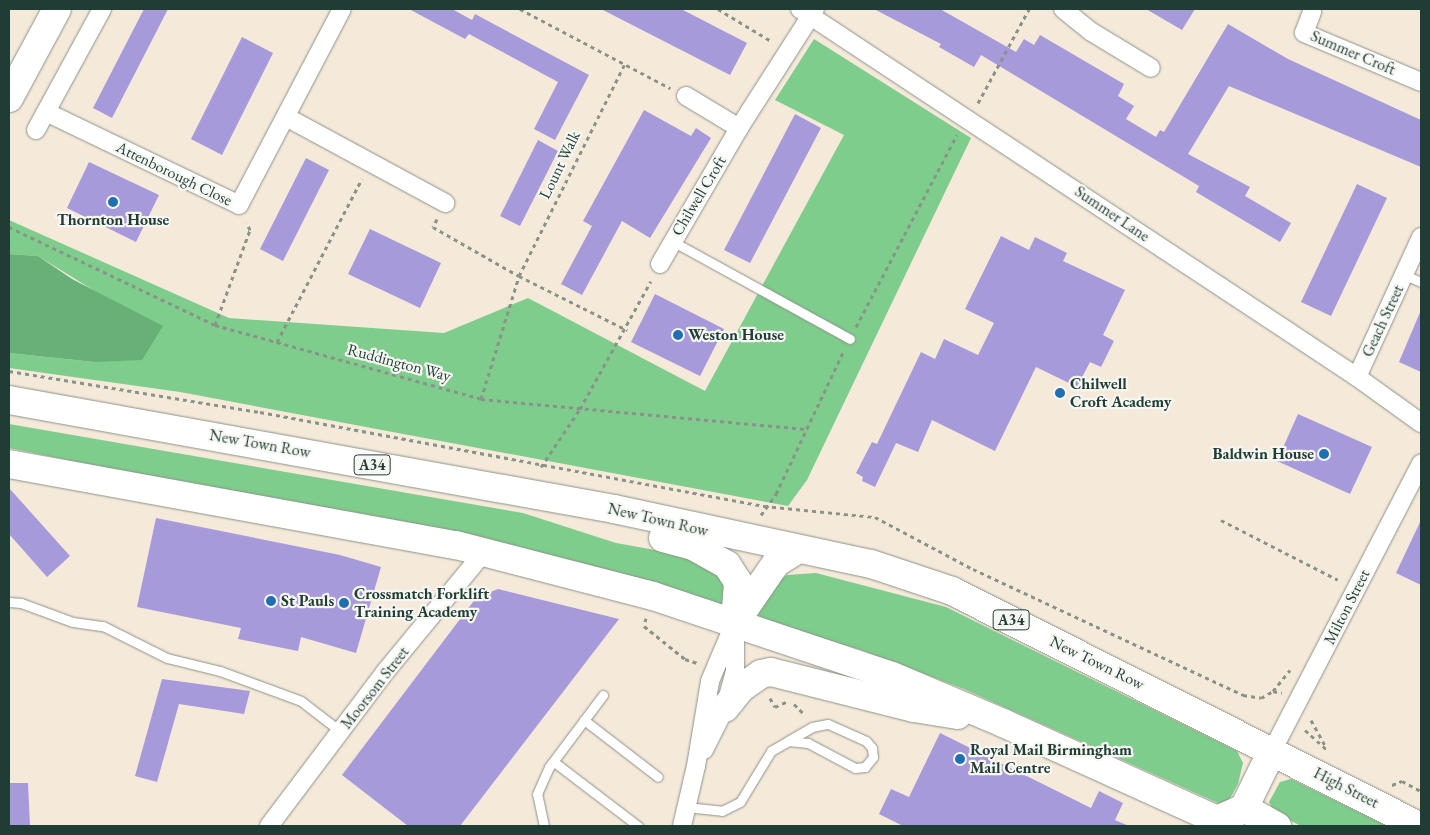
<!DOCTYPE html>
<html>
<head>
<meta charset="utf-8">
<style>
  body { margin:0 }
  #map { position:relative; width:1430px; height:835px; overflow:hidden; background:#f5e9da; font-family:"EB Garamond",serif }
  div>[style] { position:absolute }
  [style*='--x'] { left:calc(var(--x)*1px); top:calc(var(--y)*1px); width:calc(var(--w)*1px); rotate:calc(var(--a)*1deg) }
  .green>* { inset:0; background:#7fcd8c }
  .forest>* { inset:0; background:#67b078 }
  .building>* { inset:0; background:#a69adb }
  .path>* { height:3px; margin-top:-1.5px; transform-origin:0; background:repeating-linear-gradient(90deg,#8a9387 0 4px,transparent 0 8px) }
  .roads { filter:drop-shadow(0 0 1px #8a9387) drop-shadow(0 0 1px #8a9387) }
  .service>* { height:9px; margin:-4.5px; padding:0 4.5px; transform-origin:4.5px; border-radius:4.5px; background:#fff }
  .minor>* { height:18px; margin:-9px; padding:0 9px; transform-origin:9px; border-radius:9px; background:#fff }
  .trunk>* { height:28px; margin:-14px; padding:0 14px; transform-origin:14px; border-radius:14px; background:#fff }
  .dots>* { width:14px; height:14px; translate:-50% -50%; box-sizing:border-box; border:2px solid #f6f6f2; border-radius:50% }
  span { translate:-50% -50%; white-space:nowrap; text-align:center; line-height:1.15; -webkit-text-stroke:4.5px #f6f6f2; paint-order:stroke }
  .shield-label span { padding:1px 4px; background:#f6f6f2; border:1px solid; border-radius:4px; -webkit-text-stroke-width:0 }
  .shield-label { font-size:15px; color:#1f3d34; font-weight:700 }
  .street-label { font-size:16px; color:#1f3d34 }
  .poi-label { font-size:16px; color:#1f3d34; font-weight:700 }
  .left { translate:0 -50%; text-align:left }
  .right { translate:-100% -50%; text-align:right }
  .frame { position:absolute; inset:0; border:10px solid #1f3d34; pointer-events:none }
</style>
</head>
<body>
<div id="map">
  <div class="green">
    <div style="clip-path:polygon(814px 39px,971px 138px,807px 480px,788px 506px,180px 392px,9px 368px,9px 353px,94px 362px,106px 298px,38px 256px,9px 254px,9px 220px,229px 318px,444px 333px,528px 298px,705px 391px,844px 135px,775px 100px)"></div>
    <div style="clip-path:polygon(9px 424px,523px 513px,616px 543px,694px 557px,717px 571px,727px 588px,724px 606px,166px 480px,9px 448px)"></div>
    <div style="clip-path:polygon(816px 573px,946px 607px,1237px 751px,1243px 763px,1238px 784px,1227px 804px,1218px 803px,964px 689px,861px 650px,772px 624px,758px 615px,762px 598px,773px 585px,787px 575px)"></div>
    <div style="clip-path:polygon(1291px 779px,1387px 826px,1301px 826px,1274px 812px,1269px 802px,1280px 782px)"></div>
  </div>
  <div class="forest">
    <div style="clip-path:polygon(9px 254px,38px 256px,72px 279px,163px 326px,142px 360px,94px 362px,9px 353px)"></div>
  </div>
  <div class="building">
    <div style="clip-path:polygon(144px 9px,168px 9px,112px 118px,93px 108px)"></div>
    <div style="clip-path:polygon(409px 9px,452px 9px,472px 20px,475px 14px,589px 75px,555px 140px,534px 129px,558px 82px,469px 34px,465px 39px)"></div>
    <div style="clip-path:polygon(601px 9px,681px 9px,747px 43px,730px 75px)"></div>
    <div style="clip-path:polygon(874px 9px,940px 9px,1016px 52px,1024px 39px,1034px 45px,1040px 35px,1124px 84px,1118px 96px,1134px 106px,1126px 119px,1156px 137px,1160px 130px,1164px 132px,1228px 24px,1288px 59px,1421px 120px,1421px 167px,1229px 86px,1188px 154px,1250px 187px,1245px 196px,1291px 223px,1280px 242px,1196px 192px,1199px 186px,981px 55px,974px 67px,939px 47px,941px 44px)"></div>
    <div style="clip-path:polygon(1146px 9px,1195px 9px,1182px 30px)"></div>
    <div style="clip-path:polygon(242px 37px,273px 53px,222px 155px,191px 139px)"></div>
    <div style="clip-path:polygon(644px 110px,691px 136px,696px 128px,711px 138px,650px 238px,622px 221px,582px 295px,561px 284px,592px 226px,583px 221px)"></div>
    <div style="clip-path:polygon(795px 114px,821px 128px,750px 263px,724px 250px)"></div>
    <div style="clip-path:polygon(538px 140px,558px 151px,520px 226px,500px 216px)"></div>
    <div style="clip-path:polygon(306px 158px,329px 170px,283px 261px,260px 249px)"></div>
    <div style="clip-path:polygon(89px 162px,159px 195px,136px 242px,67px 208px)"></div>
    <div style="clip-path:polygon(1357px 184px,1387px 198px,1331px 316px,1301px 302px)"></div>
    <div style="clip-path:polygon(370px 229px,441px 263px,420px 308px,348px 274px)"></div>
    <div style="clip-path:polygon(1001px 236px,1029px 250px,1035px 237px,1067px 253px,1063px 261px,1125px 290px,1103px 335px,1114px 341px,1101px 367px,1090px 362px,1077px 387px,1036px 367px,995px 451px,932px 420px,918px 452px,896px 443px,875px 487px,862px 481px,863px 477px,856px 473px,872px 442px,877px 444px,921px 352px,935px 359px,944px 339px,978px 355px,994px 323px,965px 309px)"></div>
    <div style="clip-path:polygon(655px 294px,724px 329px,700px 376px,631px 342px)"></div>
    <div style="clip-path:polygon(1421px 310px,1421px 372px,1399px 362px)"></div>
    <div style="clip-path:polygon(1298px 414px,1372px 447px,1350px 494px,1277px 461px)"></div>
    <div style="clip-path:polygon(9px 488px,70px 556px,47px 577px,9px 534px)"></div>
    <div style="clip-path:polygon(156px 518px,340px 555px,381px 567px,356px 653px,301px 637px,298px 651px,238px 639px,241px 628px,137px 607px)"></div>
    <div style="clip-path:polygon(1421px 520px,1421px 585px,1396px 573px)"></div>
    <div style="clip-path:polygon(498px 589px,619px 619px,460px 826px,408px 826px,342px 775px,476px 598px)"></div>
    <div style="clip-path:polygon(162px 679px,250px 691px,244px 714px,179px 704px,157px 782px,135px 776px)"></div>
    <div style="clip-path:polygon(940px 733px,1091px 808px,1099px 791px,1123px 803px,1115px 820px,1129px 826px,903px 826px,879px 814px,891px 789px,909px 797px)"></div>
    <div style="clip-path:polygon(9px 783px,28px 783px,30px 826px,9px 826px)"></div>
  </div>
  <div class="path">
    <div style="--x:520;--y:9;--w:170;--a:27.8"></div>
    <div style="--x:718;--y:9;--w:62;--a:31.1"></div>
    <div style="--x:978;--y:103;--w:107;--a:-61.5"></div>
    <div style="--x:437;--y:219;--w:9;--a:117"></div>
    <div style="--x:433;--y:227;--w:99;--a:29.7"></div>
    <div style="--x:519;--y:276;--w:121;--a:26.6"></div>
    <div style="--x:9;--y:227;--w:228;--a:25.4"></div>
    <div style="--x:215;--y:325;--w:276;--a:15.5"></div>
    <div style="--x:481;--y:399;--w:326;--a:5.3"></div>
    <div style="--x:215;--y:325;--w:101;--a:-69.8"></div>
    <div style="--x:250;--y:230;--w:8;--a:-113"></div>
    <div style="--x:856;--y:327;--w:217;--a:-62.3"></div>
    <div style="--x:277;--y:342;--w:184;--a:-62.5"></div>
    <div style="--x:9;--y:371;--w:254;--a:9.3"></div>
    <div style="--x:260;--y:412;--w:513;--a:10.56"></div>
    <div style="--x:764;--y:506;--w:112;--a:5.7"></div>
    <div style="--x:875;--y:517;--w:111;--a:28"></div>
    <div style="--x:973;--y:569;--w:298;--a:25"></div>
    <div style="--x:1243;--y:695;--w:18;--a:9"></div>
    <div style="--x:1261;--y:698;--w:14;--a:-30"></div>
    <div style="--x:1273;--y:691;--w:9;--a:13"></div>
    <div style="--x:481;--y:399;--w:129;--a:-72.8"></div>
    <div style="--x:519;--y:276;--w:236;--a:-63.5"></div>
    <div style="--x:541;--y:467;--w:70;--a:-56.1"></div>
    <div style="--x:580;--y:409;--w:146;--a:-61"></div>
    <div style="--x:761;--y:515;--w:26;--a:-54"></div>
    <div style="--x:776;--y:494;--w:157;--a:-64.7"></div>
    <div style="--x:1221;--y:520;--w:131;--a:27.1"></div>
    <div style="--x:646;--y:618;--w:8;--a:104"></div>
    <div style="--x:644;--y:626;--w:53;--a:38.8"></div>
    <div style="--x:685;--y:659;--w:13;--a:18"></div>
    <div style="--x:1273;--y:691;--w:27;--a:-51"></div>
    <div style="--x:770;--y:698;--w:10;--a:61"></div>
    <div style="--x:775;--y:707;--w:14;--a:-25"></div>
    <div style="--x:794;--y:704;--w:14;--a:45"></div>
    <div style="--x:1311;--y:720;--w:31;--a:61"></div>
    <div style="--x:1305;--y:730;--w:31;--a:42"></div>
    <div style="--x:1392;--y:785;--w:11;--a:-22"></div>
    <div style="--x:1402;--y:781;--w:21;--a:28"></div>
  </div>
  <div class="roads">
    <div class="service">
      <div style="--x:672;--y:241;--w:203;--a:28.8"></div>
      <div style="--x:1405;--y:275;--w:17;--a:24"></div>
      <div style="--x:9;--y:602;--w:12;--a:5"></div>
      <div style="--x:21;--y:603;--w:55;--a:20.1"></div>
      <div style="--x:73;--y:622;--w:30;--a:8"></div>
      <div style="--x:103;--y:626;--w:72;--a:26.6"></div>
      <div style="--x:167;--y:658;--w:55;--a:13.8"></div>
      <div style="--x:220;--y:671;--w:86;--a:20.3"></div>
      <div style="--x:301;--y:701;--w:49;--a:37.6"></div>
      <div style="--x:584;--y:720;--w:93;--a:37.6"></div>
      <div style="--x:554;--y:762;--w:106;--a:37.3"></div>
      <div style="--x:686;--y:807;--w:36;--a:6"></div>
      <div style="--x:722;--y:811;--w:20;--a:-27"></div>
      <div style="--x:740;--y:802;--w:60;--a:-58.7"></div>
      <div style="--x:771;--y:751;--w:20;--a:-30"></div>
      <div style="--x:788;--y:741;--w:28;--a:-30"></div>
      <div style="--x:812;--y:727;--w:16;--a:-11"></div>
      <div style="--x:828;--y:724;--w:42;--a:24.1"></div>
      <div style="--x:866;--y:741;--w:9;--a:49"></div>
      <div style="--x:872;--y:748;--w:9;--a:84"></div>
      <div style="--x:873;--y:757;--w:13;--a:129"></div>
      <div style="--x:865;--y:767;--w:10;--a:174"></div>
      <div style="--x:855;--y:768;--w:53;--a:-152"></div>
      <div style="--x:808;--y:743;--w:20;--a:-174"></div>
      <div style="--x:544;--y:826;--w:33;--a:-102"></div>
      <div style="--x:537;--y:794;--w:30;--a:-66"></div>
      <div style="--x:549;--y:767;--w:90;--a:-53.1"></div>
    </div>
    <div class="minor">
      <div style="--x:800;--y:9;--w:668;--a:33.45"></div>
      <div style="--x:1357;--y:377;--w:79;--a:35.7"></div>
      <div style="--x:1063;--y:9;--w:35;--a:39"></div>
      <div style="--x:1090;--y:31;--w:71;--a:31.2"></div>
      <div style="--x:1312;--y:12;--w:22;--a:111"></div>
      <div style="--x:1304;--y:33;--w:127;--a:22.7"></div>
      <div style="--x:686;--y:96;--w:62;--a:31.1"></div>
      <div style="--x:46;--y:112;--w:214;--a:25.7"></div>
      <div style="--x:239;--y:205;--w:221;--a:-62.3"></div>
      <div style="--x:288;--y:118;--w:179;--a:28.4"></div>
      <div style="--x:36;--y:130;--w:138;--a:-61.4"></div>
      <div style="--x:660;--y:264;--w:157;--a:-59.8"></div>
      <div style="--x:739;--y:128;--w:141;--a:-57.4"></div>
      <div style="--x:1357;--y:377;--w:154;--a:-65.4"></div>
      <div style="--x:704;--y:750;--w:47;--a:-63.4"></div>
      <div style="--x:725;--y:708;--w:39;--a:-75"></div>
      <div style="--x:735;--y:670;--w:41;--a:-90"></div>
      <div style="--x:1272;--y:751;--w:324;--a:-62.6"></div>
      <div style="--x:269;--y:826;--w:193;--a:-53"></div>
      <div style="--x:385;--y:672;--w:156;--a:-50.5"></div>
      <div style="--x:682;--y:826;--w:62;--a:-76.9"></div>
      <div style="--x:696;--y:766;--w:86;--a:-80.6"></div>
      <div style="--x:710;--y:681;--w:64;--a:-67"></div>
    </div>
    <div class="trunk">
      <div style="--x:9;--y:98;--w:101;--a:-61.7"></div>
      <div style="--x:9;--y:400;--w:615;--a:10.21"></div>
      <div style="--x:614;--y:509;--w:263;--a:12.1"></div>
      <div style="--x:871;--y:564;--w:85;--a:18.4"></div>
      <div style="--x:952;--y:591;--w:523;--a:26.71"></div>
      <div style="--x:9;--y:464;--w:454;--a:10.3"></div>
      <div style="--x:456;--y:545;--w:203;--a:14.5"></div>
      <div style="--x:653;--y:596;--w:252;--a:18.5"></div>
      <div style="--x:892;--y:676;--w:121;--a:22.9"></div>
      <div style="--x:1003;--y:723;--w:249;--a:24.4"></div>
      <div style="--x:663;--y:538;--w:31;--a:15"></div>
      <div style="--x:693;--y:546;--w:39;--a:29"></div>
      <div style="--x:727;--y:565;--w:20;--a:57"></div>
      <div style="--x:738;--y:582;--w:40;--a:94.3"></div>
      <div style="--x:736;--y:621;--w:70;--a:-55.4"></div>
      <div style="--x:776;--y:563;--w:26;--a:-32"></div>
      <div style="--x:725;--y:708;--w:26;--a:-51"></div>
      <div style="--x:741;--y:688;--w:24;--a:-35"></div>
      <div style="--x:761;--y:674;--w:10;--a:-11"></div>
      <div style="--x:771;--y:672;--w:147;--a:14.1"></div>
      <div style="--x:914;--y:708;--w:44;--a:9.2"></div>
      <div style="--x:1244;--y:808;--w:38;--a:29"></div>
      <div style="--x:1217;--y:820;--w:30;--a:-24"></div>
      <div style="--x:1244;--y:808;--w:64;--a:-63.8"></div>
    </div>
  </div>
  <div class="dots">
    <div style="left:113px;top:202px;background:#1f6fb2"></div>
    <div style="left:678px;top:335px;background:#1f6fb2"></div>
    <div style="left:1060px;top:393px;background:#1f6fb2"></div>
    <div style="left:1324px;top:454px;background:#1f6fb2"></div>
    <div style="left:271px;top:601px;background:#1f6fb2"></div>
    <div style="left:344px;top:603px;background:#1f6fb2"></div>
    <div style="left:960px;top:759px;background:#1f6fb2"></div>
  </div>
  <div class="shield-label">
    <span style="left:372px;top:465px">A34</span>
    <span style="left:1011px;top:620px">A34</span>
  </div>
  <div class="street-label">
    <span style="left:1353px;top:53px;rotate:23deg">Summer Croft</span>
    <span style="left:560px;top:165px;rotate:-64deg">Lount Walk</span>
    <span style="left:174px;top:174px;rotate:26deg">Attenborough Close</span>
    <span style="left:699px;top:196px;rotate:-59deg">Chilwell Croft</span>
    <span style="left:1112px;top:214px;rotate:34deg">Summer Lane</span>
    <span style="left:1383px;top:321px;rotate:-65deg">Geach Street</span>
    <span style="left:399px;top:363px;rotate:15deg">Ruddington Way</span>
    <span style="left:260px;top:444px;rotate:10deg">New Town Row</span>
    <span style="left:658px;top:520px;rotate:13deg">New Town Row</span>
    <span style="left:1347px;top:607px;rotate:-63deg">Milton Street</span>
    <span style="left:1097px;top:663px;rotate:26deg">New Town Row</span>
    <span style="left:375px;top:688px;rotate:-52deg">Moorsom Street</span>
    <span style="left:1346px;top:788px;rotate:27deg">High Street</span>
  </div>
  <div class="poi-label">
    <span style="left:113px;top:220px">Thornton House</span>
    <span class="left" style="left:688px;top:335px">Weston House</span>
    <span class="left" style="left:1070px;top:393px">Chilwell<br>Croft Academy</span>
    <span class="right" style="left:1314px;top:454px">Baldwin House</span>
    <span class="left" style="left:354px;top:603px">Crossmatch Forklift<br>Training Academy</span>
    <span class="left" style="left:281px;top:601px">St Pauls</span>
    <span class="left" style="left:970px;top:759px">Royal Mail Birmingham<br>Mail Centre</span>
  </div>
  <div class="frame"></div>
</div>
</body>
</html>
